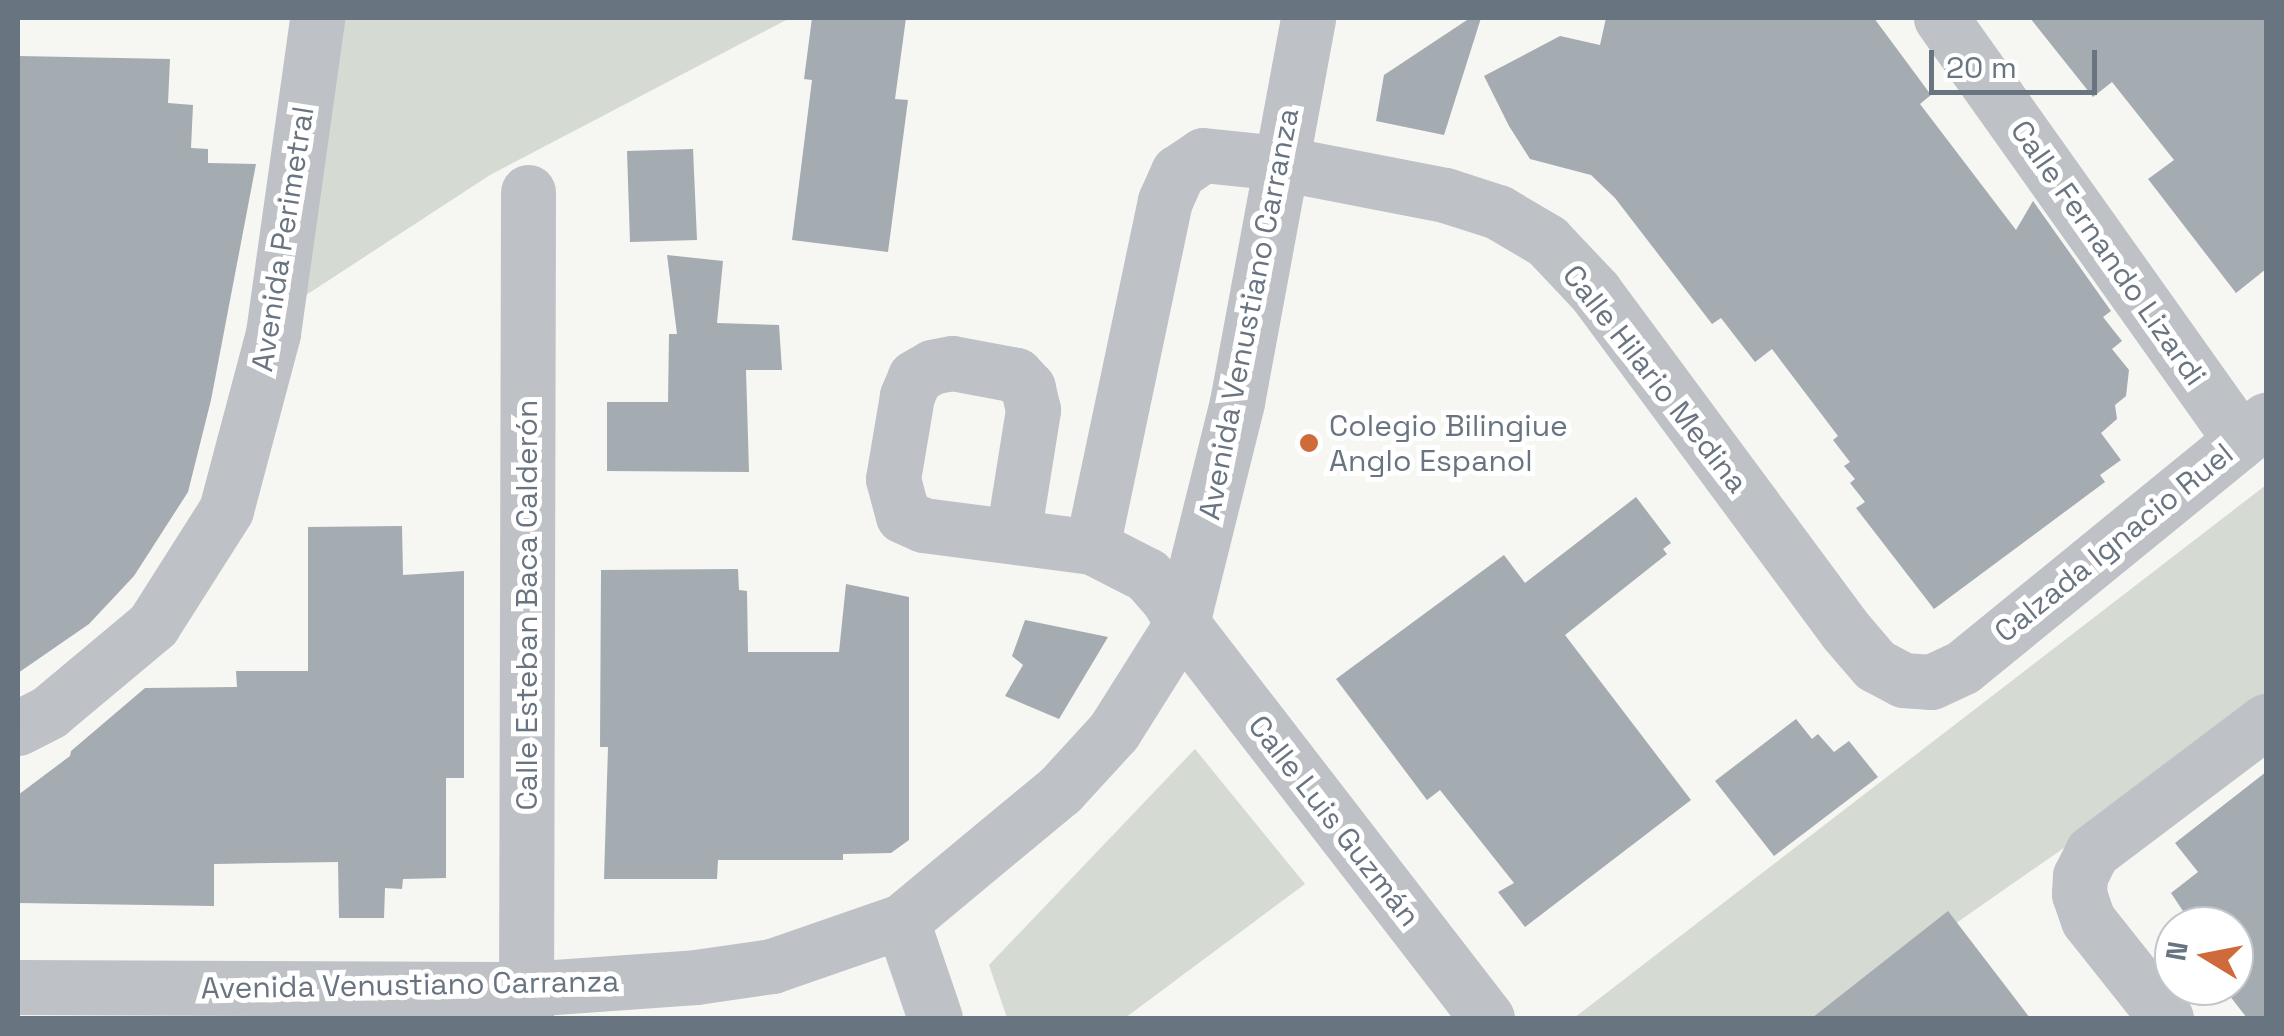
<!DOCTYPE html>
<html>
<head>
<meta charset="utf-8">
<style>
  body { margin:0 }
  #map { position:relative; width:2284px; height:1036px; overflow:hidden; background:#f6f6f3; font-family:"Space Grotesk",sans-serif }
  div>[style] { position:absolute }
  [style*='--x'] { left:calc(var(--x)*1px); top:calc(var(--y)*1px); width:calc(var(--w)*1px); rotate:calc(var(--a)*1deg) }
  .green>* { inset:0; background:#d5dad3 }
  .building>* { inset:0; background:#a4abb1 }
  .minor>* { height:55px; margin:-27.5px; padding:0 27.5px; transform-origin:27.5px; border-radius:27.5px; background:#bec1c5 }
  .dots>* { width:28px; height:28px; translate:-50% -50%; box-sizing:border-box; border:5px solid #fff; border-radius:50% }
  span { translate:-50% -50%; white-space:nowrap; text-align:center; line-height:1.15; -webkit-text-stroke:10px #fff; paint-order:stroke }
  .street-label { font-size:30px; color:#697481 }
  .poi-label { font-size:30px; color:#697481 }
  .left { translate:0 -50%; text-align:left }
  .frame { position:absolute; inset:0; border:20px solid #697481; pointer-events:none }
  .north { position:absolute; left:2154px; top:906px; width:100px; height:100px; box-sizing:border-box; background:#fff; border:2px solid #c3c7cd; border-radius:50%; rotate:280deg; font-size:28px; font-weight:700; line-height:40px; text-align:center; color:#697481 }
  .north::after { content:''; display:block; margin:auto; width:35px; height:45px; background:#cf6b3a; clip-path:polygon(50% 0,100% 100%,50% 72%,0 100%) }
  .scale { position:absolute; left:1929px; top:50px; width:168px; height:45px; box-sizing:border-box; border:5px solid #697481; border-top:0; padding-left:12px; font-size:30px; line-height:35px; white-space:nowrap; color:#697481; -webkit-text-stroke:8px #fff; paint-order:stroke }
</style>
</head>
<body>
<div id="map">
  <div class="green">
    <div style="clip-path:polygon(329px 18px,790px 18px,490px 175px,300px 299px)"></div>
    <div style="clip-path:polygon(2266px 485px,2266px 707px,1820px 1018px,1574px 1018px)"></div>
    <div style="clip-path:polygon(1195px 749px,1305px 884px,1125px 1018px,1007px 1018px,989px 965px)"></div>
  </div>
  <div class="building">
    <div style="clip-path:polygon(812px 18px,906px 18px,895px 99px,908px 100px,888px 252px,792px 240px,812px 80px,804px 79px)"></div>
    <div style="clip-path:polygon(1470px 18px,1481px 18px,1444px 135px,1376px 121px,1384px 75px)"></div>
    <div style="clip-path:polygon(1606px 18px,1874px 18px,1931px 95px,1920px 104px,2016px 230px,2033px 201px,2111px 311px,2103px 317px,2122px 341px,2112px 349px,2129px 370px,2126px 396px,2115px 405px,2117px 419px,2101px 433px,2121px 460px,2100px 475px,2105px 482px,1934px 609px,1856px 508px,1865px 502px,1850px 483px,1855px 479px,1844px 466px,1850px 462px,1833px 440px,1838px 436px,1772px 349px,1755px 362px,1721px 318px,1712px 324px,1615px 198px,1591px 175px,1530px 159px,1509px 126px,1484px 76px,1560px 36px,1600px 45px)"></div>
    <div style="clip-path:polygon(2030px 18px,2266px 18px,2266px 269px,2236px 293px,2148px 179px,2174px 160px,2112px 82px,2093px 97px)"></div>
    <div style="clip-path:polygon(18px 56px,170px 59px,168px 103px,193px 105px,191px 148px,208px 149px,208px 163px,256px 164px,211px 400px,188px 492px,134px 576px,89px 624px,18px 673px)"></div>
    <div style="clip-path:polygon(693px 149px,697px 240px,630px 242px,627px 151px)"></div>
    <div style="clip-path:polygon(667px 255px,723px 261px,717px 323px,779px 325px,782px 370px,746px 370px,749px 472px,607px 471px,607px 402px,668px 402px,669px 334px,677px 334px)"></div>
    <div style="clip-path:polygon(1636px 497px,1671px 543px,1663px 549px,1667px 554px,1565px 635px,1691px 800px,1525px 927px,1498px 892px,1514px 883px,1440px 790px,1427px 800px,1336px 679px,1504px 555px,1525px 583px)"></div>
    <div style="clip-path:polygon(402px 526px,403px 575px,464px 571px,464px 778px,446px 778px,446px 878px,403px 879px,402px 889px,385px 888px,384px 918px,339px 918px,338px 862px,214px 864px,214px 906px,18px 903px,18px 795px,70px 756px,71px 751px,145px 688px,237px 687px,236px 671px,308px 671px,308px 527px)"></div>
    <div style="clip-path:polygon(738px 569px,739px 590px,747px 591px,748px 652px,839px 652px,846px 584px,909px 597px,909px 840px,891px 853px,843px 854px,843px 860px,718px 860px,717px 879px,604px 879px,608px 747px,600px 747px,601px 570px)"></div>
    <div style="clip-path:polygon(1025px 620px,1108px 637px,1059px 719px,1005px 696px,1023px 665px,1012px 656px)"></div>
    <div style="clip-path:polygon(1796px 719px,1812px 739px,1818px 734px,1834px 752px,1849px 741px,1878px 777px,1774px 856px,1715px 781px)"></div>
    <div style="clip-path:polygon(2266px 772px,2266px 1018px,2247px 1018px,2222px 986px,2234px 986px,2234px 926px,2193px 926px,2171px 893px,2198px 872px,2175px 843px)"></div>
    <div style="clip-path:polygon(1948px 911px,2030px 1018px,1812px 1018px)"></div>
  </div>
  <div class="minor">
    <div style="--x:1941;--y:18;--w:516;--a:54.62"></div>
    <div style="--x:1013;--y:535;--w:127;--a:-80.9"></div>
    <div style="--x:1033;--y:410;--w:23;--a:-103"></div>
    <div style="--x:1028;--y:388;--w:18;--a:-133"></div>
    <div style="--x:1016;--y:375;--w:65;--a:-169.4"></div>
    <div style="--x:952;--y:363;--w:20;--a:169"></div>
    <div style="--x:932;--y:367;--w:20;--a:150"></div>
    <div style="--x:915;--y:377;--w:21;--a:113"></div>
    <div style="--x:907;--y:396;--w:84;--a:99.6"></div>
    <div style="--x:893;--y:479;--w:38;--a:75"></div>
    <div style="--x:903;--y:516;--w:22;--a:24"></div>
    <div style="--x:923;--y:525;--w:170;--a:7.4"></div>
    <div style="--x:18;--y:728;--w:35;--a:-27"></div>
    <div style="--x:49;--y:712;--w:136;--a:-39.9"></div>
    <div style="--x:153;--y:625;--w:136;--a:-57.6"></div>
    <div style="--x:226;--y:510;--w:183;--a:-75.1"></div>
    <div style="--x:273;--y:333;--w:318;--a:-82"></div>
    <div style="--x:902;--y:921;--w:102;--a:71.2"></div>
    <div style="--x:18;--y:987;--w:508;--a:0.23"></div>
    <div style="--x:526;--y:989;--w:170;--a:-4"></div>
    <div style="--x:696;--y:977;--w:77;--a:-8.2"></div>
    <div style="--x:772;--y:966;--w:138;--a:-19.1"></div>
    <div style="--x:902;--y:921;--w:205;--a:-39.7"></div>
    <div style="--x:1060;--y:790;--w:80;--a:-47.5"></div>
    <div style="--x:1114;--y:731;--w:128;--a:-57.8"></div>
    <div style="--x:1182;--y:623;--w:228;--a:-76"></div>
    <div style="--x:1237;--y:402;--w:391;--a:-79.5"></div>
    <div style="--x:526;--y:1018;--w:826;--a:-89.86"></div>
    <div style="--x:1487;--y:1018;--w:499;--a:-127.7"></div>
    <div style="--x:1182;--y:623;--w:28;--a:-120"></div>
    <div style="--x:1168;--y:599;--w:32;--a:-131"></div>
    <div style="--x:1147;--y:575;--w:62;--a:-153"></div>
    <div style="--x:1092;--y:547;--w:354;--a:-78.1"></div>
    <div style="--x:1165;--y:201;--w:32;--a:-66"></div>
    <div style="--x:1178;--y:172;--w:30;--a:-34"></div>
    <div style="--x:1203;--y:155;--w:77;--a:5.9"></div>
    <div style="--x:1280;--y:163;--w:168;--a:11"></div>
    <div style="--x:1445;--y:195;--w:56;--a:17.8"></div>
    <div style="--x:1498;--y:212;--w:57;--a:30.6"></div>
    <div style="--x:1547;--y:241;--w:70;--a:46.7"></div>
    <div style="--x:1595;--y:292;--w:420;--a:53.5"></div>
    <div style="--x:1845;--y:630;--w:46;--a:49.4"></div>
    <div style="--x:1875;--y:665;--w:32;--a:28"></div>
    <div style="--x:1903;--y:680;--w:28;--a:4"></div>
    <div style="--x:1931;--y:682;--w:35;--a:-25"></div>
    <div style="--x:1963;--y:667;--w:391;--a:-39.2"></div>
    <div style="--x:2166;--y:1018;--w:125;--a:-128.5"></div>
    <div style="--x:2088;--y:920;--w:28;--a:-109"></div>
    <div style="--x:2079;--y:894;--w:18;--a:-87"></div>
    <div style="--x:2080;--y:876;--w:27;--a:-63"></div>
    <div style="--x:2092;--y:852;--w:218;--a:-37"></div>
  </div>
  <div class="dots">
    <div style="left:1309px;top:443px;background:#cf6b3a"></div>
  </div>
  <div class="street-label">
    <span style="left:283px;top:239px;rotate:-81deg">Avenida Perimetral</span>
    <span style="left:2108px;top:253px;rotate:55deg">Calle Fernando Lizardi</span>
    <span style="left:1249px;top:314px;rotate:-79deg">Avenida Venustiano Carranza</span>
    <span style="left:1655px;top:379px;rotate:52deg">Calle Hilario Medina</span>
    <span style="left:2114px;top:543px;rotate:-39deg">Calzada Ignacio Ruel</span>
    <span style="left:527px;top:605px;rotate:-90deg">Calle Esteban Baca Calderón</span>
    <span style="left:1334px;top:821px;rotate:52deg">Calle Luis Guzmán</span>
    <span style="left:410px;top:985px;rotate:-1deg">Avenida Venustiano Carranza</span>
  </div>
  <div class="poi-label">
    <span class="left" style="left:1329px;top:443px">Colegio Bilingiue<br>Anglo Espanol</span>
  </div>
  <div class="frame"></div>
  <div class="north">N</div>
  <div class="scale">20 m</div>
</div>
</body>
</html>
